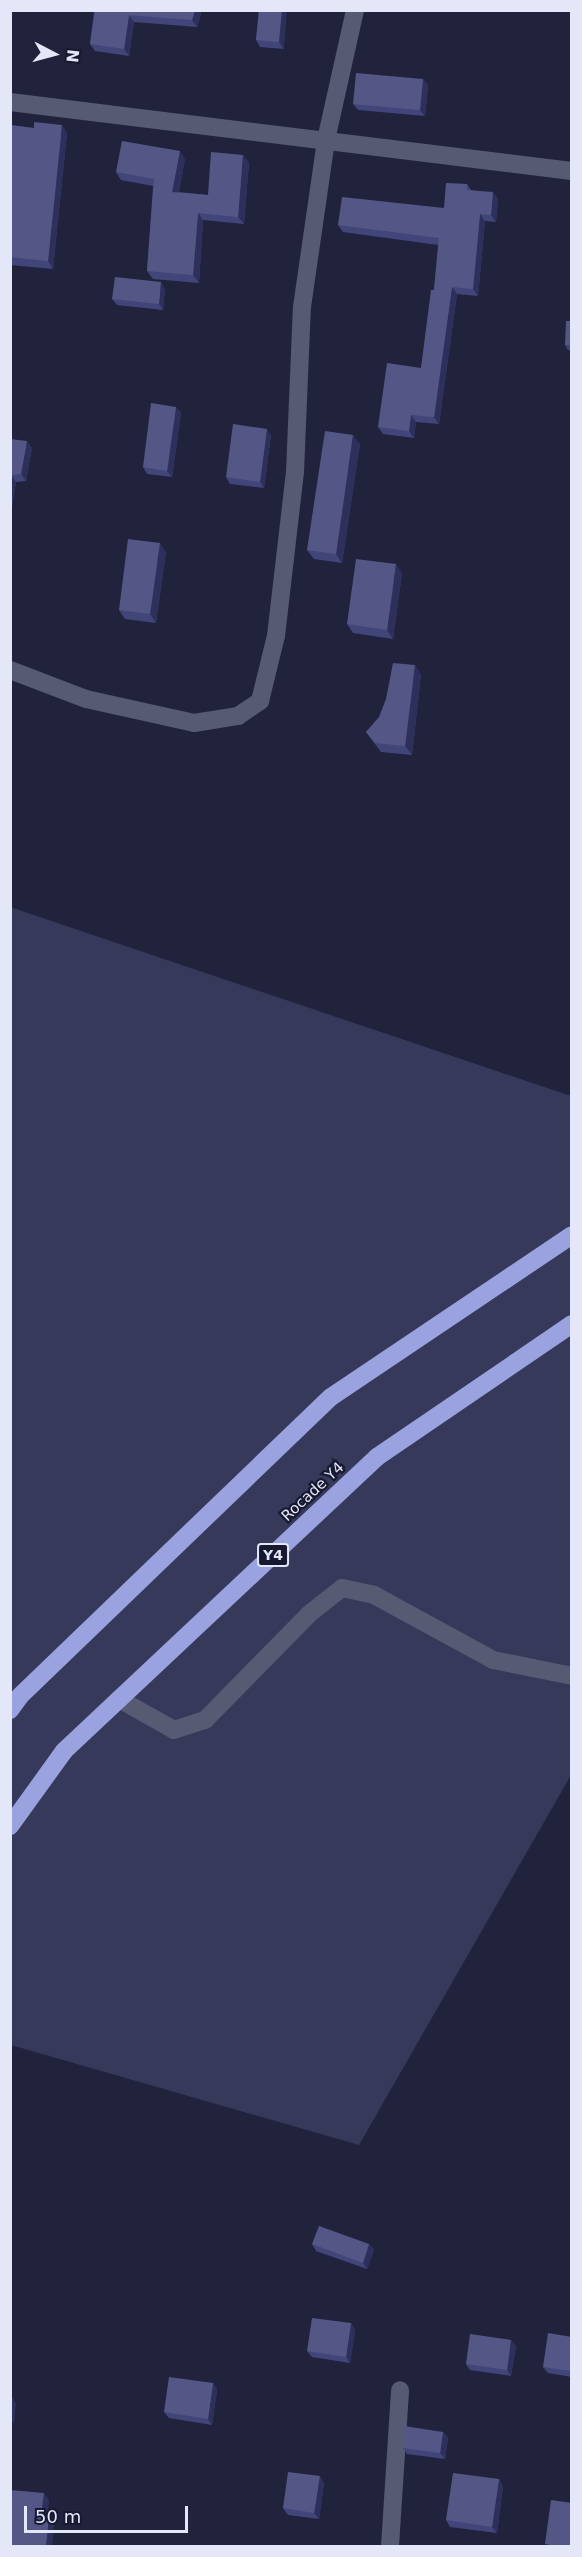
<!DOCTYPE html>
<html>
<head>
<meta charset="utf-8">
<style>
  body { margin:0 }
  #map { position:relative; width:582px; height:2557px; overflow:hidden; background:#21233c; font-family:"DejaVu Sans",sans-serif }
  div>[style] { position:absolute }
  [style*='--x'] { left:calc(var(--x)*1px); top:calc(var(--y)*1px); width:calc(var(--w)*1px); rotate:calc(var(--a)*1deg) }
  .green>* { inset:0; background:#36395a }
  .street>* { height:18px; margin:-9px; padding:0 9px; transform-origin:9px; border-radius:9px; background:#575a73 }
  .highway>* { height:18px; margin:-9px; padding:0 9px; transform-origin:9px; border-radius:9px; background:#9aa2e0 }
  .wall>* { inset:0; background:#424579 }
  .shaded-wall>* { inset:0; background:#2e305b }
  .building>* { inset:0; background:#545786 }
  span { translate:-50% -50%; white-space:nowrap; text-align:center; line-height:1.15; -webkit-text-stroke:4.5px #171931; paint-order:stroke }
  .shield-label span { padding:2px 4px; background:#171931; border:2px solid; border-radius:4px; -webkit-text-stroke-width:0 }
  .shield-label { font-size:14px; color:#e4e7f8; font-weight:700 }
  .street-label { font-size:15px; color:#e4e7f8 }
  .frame { position:absolute; inset:0; border:12px solid #e4e7f8; pointer-events:none }
  .north { position:absolute; left:24px; top:24px; width:60px; height:60px; -webkit-text-stroke:4px #171931; paint-order:stroke; rotate:96deg; font-size:16px; font-weight:700; line-height:24px; text-align:center; color:#e4e7f8 }
  .north::after { content:''; display:block; margin:auto; width:21px; height:27px; background:#e4e7f8; clip-path:polygon(50% 0,100% 100%,50% 72%,0 100%) }
  .scale { position:absolute; left:24px; top:2506px; width:164px; height:27px; box-sizing:border-box; border:3px solid #e4e7f8; border-top:0; padding-left:8px; font-size:18px; line-height:21px; white-space:nowrap; color:#e4e7f8; -webkit-text-stroke:4px #171931; paint-order:stroke }
</style>
</head>
<body>
<div id="map">
  <div class="green">
    <div style="clip-path:polygon(10px 907px,571px 1096px,571px 1775px,359px 2145px,11px 2045px)"></div>
  </div>
  <div class="street">
    <div style="--x:10;--y:102;--w:566;--a:7"></div>
    <div style="--x:10;--y:670;--w:81;--a:20.9"></div>
    <div style="--x:86;--y:699;--w:111;--a:12.5"></div>
    <div style="--x:194;--y:723;--w:45;--a:-9"></div>
    <div style="--x:238;--y:716;--w:27;--a:-34"></div>
    <div style="--x:260;--y:701;--w:67;--a:-76.2"></div>
    <div style="--x:276;--y:636;--w:165;--a:-83.4"></div>
    <div style="--x:295;--y:472;--w:165;--a:-87.6"></div>
    <div style="--x:302;--y:307;--w:169;--a:-81.8"></div>
    <div style="--x:326;--y:140;--w:133;--a:-77.4"></div>
    <div style="--x:119;--y:1699;--w:63;--a:29.4"></div>
    <div style="--x:174;--y:1730;--w:33;--a:-18"></div>
    <div style="--x:205;--y:1720;--w:148;--a:-45.5"></div>
    <div style="--x:309;--y:1614;--w:42;--a:-38.2"></div>
    <div style="--x:342;--y:1588;--w:33;--a:12"></div>
    <div style="--x:374;--y:1595;--w:136;--a:28.6"></div>
    <div style="--x:493;--y:1660;--w:81;--a:11.4"></div>
    <div style="--x:390;--y:2546;--w:156;--a:-86.3"></div>
  </div>
  <div class="highway">
    <div style="--x:10;--y:1710;--w:17;--a:-54"></div>
    <div style="--x:20;--y:1696;--w:431;--a:-43.9"></div>
    <div style="--x:331;--y:1397;--w:290;--a:-33.9"></div>
    <div style="--x:10;--y:1826;--w:92;--a:-54.2"></div>
    <div style="--x:64;--y:1751;--w:429;--a:-43.2"></div>
    <div style="--x:377;--y:1457;--w:236;--a:-34.3"></div>
  </div>
  <div class="wall">
    <div style="clip-path:polygon(84px 10px,199px 10px,201px 13px,197px 27px,134px 22px,129px 56px,95px 51px,90px 44px,94px 12px)"></div>
    <div style="clip-path:polygon(259px 10px,284px 49px,260px 47px,256px 40px)"></div>
    <div style="clip-path:polygon(423px 79px,428px 85px,425px 116px,358px 110px,353px 104px)"></div>
    <div style="clip-path:polygon(10px 125px,67px 133px,53px 269px,10px 265px)"></div>
    <div style="clip-path:polygon(185px 159px,179px 192px,208px 195px,249px 162px,244px 224px,203px 220px,199px 283px,153px 279px,147px 271px,153px 186px,121px 180px,116px 172px)"></div>
    <div style="clip-path:polygon(467px 184px,471px 190px,498px 199px,496px 222px,485px 221px,478px 296px,457px 294px,439px 424px,416px 422px,414px 438px,383px 434px,378px 427px,421px 368px,434px 290px,438px 245px,343px 232px,338px 225px,444px 208px)"></div>
    <div style="clip-path:polygon(165px 289px,163px 310px,117px 305px,112px 299px)"></div>
    <div style="clip-path:polygon(572px 321px,572px 350px,568px 350px,565px 345px)"></div>
    <div style="clip-path:polygon(176px 407px,181px 413px,172px 477px,147px 474px,143px 467px)"></div>
    <div style="clip-path:polygon(271px 435px,264px 488px,230px 484px,226px 477px)"></div>
    <div style="clip-path:polygon(10px 439px,32px 448px,26px 481px,16px 482px,11px 513px,10px 513px)"></div>
    <div style="clip-path:polygon(360px 444px,342px 563px,314px 559px,307px 550px)"></div>
    <div style="clip-path:polygon(166px 552px,156px 623px,125px 619px,119px 610px)"></div>
    <div style="clip-path:polygon(402px 573px,393px 639px,353px 633px,347px 624px)"></div>
    <div style="clip-path:polygon(421px 674px,412px 755px,381px 752px,366px 732px)"></div>
    <div style="clip-path:polygon(312px 2244px,369px 2244px,374px 2250px,367px 2269px,316px 2251px)"></div>
    <div style="clip-path:polygon(351px 2323px,355px 2330px,350px 2363px,312px 2357px,307px 2351px)"></div>
    <div style="clip-path:polygon(572px 2337px,572px 2377px,548px 2373px,543px 2367px)"></div>
    <div style="clip-path:polygon(516px 2346px,511px 2376px,470px 2370px,466px 2364px)"></div>
    <div style="clip-path:polygon(213px 2383px,217px 2390px,212px 2425px,169px 2418px,164px 2412px)"></div>
    <div style="clip-path:polygon(443px 2432px,448px 2438px,445px 2459px,407px 2454px,403px 2448px)"></div>
    <div style="clip-path:polygon(499px 2479px,503px 2486px,497px 2533px,450px 2527px,446px 2520px)"></div>
    <div style="clip-path:polygon(324px 2483px,319px 2519px,288px 2515px,283px 2508px)"></div>
  </div>
  <div class="shaded-wall">
    <div style="clip-path:polygon(195px 10px,199px 10px,201px 13px,197px 27px,192px 20px)"></div>
    <div style="clip-path:polygon(282px 10px,287px 10px,284px 49px,279px 42px)"></div>
    <div style="clip-path:polygon(129px 15px,134px 22px,129px 56px,124px 49px)"></div>
    <div style="clip-path:polygon(423px 79px,428px 85px,425px 116px,420px 110px)"></div>
    <div style="clip-path:polygon(62px 125px,67px 133px,53px 269px,48px 261px)"></div>
    <div style="clip-path:polygon(180px 151px,185px 159px,178px 199px,172px 192px)"></div>
    <div style="clip-path:polygon(243px 155px,249px 162px,244px 224px,238px 217px)"></div>
    <div style="clip-path:polygon(493px 192px,498px 199px,496px 222px,491px 215px)"></div>
    <div style="clip-path:polygon(198px 213px,203px 220px,199px 283px,193px 275px)"></div>
    <div style="clip-path:polygon(480px 214px,485px 221px,478px 296px,473px 289px)"></div>
    <div style="clip-path:polygon(161px 282px,165px 289px,163px 310px,159px 304px)"></div>
    <div style="clip-path:polygon(452px 287px,457px 294px,439px 424px,434px 417px)"></div>
    <div style="clip-path:polygon(176px 407px,181px 413px,172px 477px,167px 471px)"></div>
    <div style="clip-path:polygon(411px 415px,416px 422px,414px 438px,409px 431px)"></div>
    <div style="clip-path:polygon(267px 429px,271px 435px,264px 488px,260px 482px)"></div>
    <div style="clip-path:polygon(353px 435px,360px 444px,342px 563px,336px 554px)"></div>
    <div style="clip-path:polygon(27px 441px,32px 448px,26px 481px,21px 474px)"></div>
    <div style="clip-path:polygon(11px 475px,16px 482px,11px 513px,10px 512px)"></div>
    <div style="clip-path:polygon(160px 543px,166px 552px,156px 623px,150px 614px)"></div>
    <div style="clip-path:polygon(396px 564px,402px 573px,393px 639px,387px 630px)"></div>
    <div style="clip-path:polygon(415px 665px,421px 674px,412px 755px,405px 746px)"></div>
    <div style="clip-path:polygon(369px 2244px,374px 2250px,367px 2269px,363px 2263px)"></div>
    <div style="clip-path:polygon(351px 2323px,355px 2330px,350px 2363px,346px 2357px)"></div>
    <div style="clip-path:polygon(511px 2340px,516px 2346px,511px 2376px,507px 2370px)"></div>
    <div style="clip-path:polygon(213px 2383px,217px 2390px,212px 2425px,208px 2419px)"></div>
    <div style="clip-path:polygon(11px 2395px,16px 2403px,14px 2424px,10px 2418px)"></div>
    <div style="clip-path:polygon(443px 2432px,448px 2438px,445px 2459px,440px 2453px)"></div>
    <div style="clip-path:polygon(320px 2476px,324px 2483px,319px 2519px,314px 2513px)"></div>
    <div style="clip-path:polygon(499px 2479px,503px 2486px,497px 2533px,492px 2527px)"></div>
    <div style="clip-path:polygon(44px 2493px,49px 2500px,47px 2524px,41px 2517px)"></div>
    <div style="clip-path:polygon(49px 2517px,54px 2525px,52px 2547px,46px 2547px)"></div>
  </div>
  <div class="building">
    <div style="clip-path:polygon(95px 10px,195px 10px,192px 20px,129px 15px,124px 49px,90px 44px)"></div>
    <div style="clip-path:polygon(259px 10px,282px 10px,279px 42px,256px 40px)"></div>
    <div style="clip-path:polygon(356px 73px,423px 79px,420px 110px,353px 104px)"></div>
    <div style="clip-path:polygon(34px 122px,62px 125px,48px 261px,10px 257px,10px 125px,34px 128px)"></div>
    <div style="clip-path:polygon(122px 141px,180px 151px,172px 192px,208px 195px,211px 152px,243px 155px,238px 217px,198px 213px,193px 275px,147px 271px,154px 179px,116px 172px)"></div>
    <div style="clip-path:polygon(446px 183px,467px 184px,467px 190px,493px 192px,491px 215px,480px 214px,473px 289px,452px 287px,434px 417px,411px 415px,409px 431px,378px 427px,387px 363px,421px 368px,431px 290px,434px 290px,439px 238px,338px 225px,342px 197px,444px 208px)"></div>
    <div style="clip-path:polygon(115px 277px,161px 282px,159px 304px,112px 299px)"></div>
    <div style="clip-path:polygon(566px 321px,572px 321px,572px 345px,565px 345px)"></div>
    <div style="clip-path:polygon(151px 403px,176px 407px,167px 471px,143px 467px)"></div>
    <div style="clip-path:polygon(233px 424px,267px 429px,260px 482px,226px 477px)"></div>
    <div style="clip-path:polygon(325px 431px,353px 435px,336px 554px,307px 550px)"></div>
    <div style="clip-path:polygon(10px 439px,27px 441px,21px 474px,11px 475px,10px 477px)"></div>
    <div style="clip-path:polygon(128px 539px,160px 543px,150px 614px,119px 610px)"></div>
    <div style="clip-path:polygon(356px 559px,396px 564px,387px 630px,347px 624px)"></div>
    <div style="clip-path:polygon(393px 663px,415px 665px,405px 746px,375px 743px,366px 732px,379px 717px,386px 699px)"></div>
    <div style="clip-path:polygon(319px 2226px,369px 2244px,363px 2263px,312px 2244px)"></div>
    <div style="clip-path:polygon(312px 2318px,351px 2323px,346px 2357px,307px 2351px)"></div>
    <div style="clip-path:polygon(548px 2333px,572px 2337px,572px 2371px,543px 2367px)"></div>
    <div style="clip-path:polygon(470px 2334px,511px 2340px,507px 2370px,466px 2364px)"></div>
    <div style="clip-path:polygon(169px 2377px,213px 2383px,208px 2419px,164px 2412px)"></div>
    <div style="clip-path:polygon(404px 2426px,443px 2432px,440px 2453px,403px 2448px)"></div>
    <div style="clip-path:polygon(288px 2472px,320px 2476px,314px 2513px,283px 2508px)"></div>
    <div style="clip-path:polygon(453px 2473px,499px 2479px,492px 2527px,446px 2520px)"></div>
    <div style="clip-path:polygon(10px 2490px,44px 2493px,41px 2517px,49px 2517px,46px 2547px,10px 2547px)"></div>
    <div style="clip-path:polygon(551px 2500px,572px 2503px,572px 2547px,559px 2547px,545px 2544px)"></div>
  </div>
  <div class="shield-label">
    <span style="left:273px;top:1555px">Y4</span>
  </div>
  <div class="street-label">
    <span style="left:313px;top:1492px;rotate:-43deg">Rocade Y4</span>
  </div>
  <div class="frame"></div>
  <div class="north">N</div>
  <div class="scale">50 m</div>
</div>
</body>
</html>
